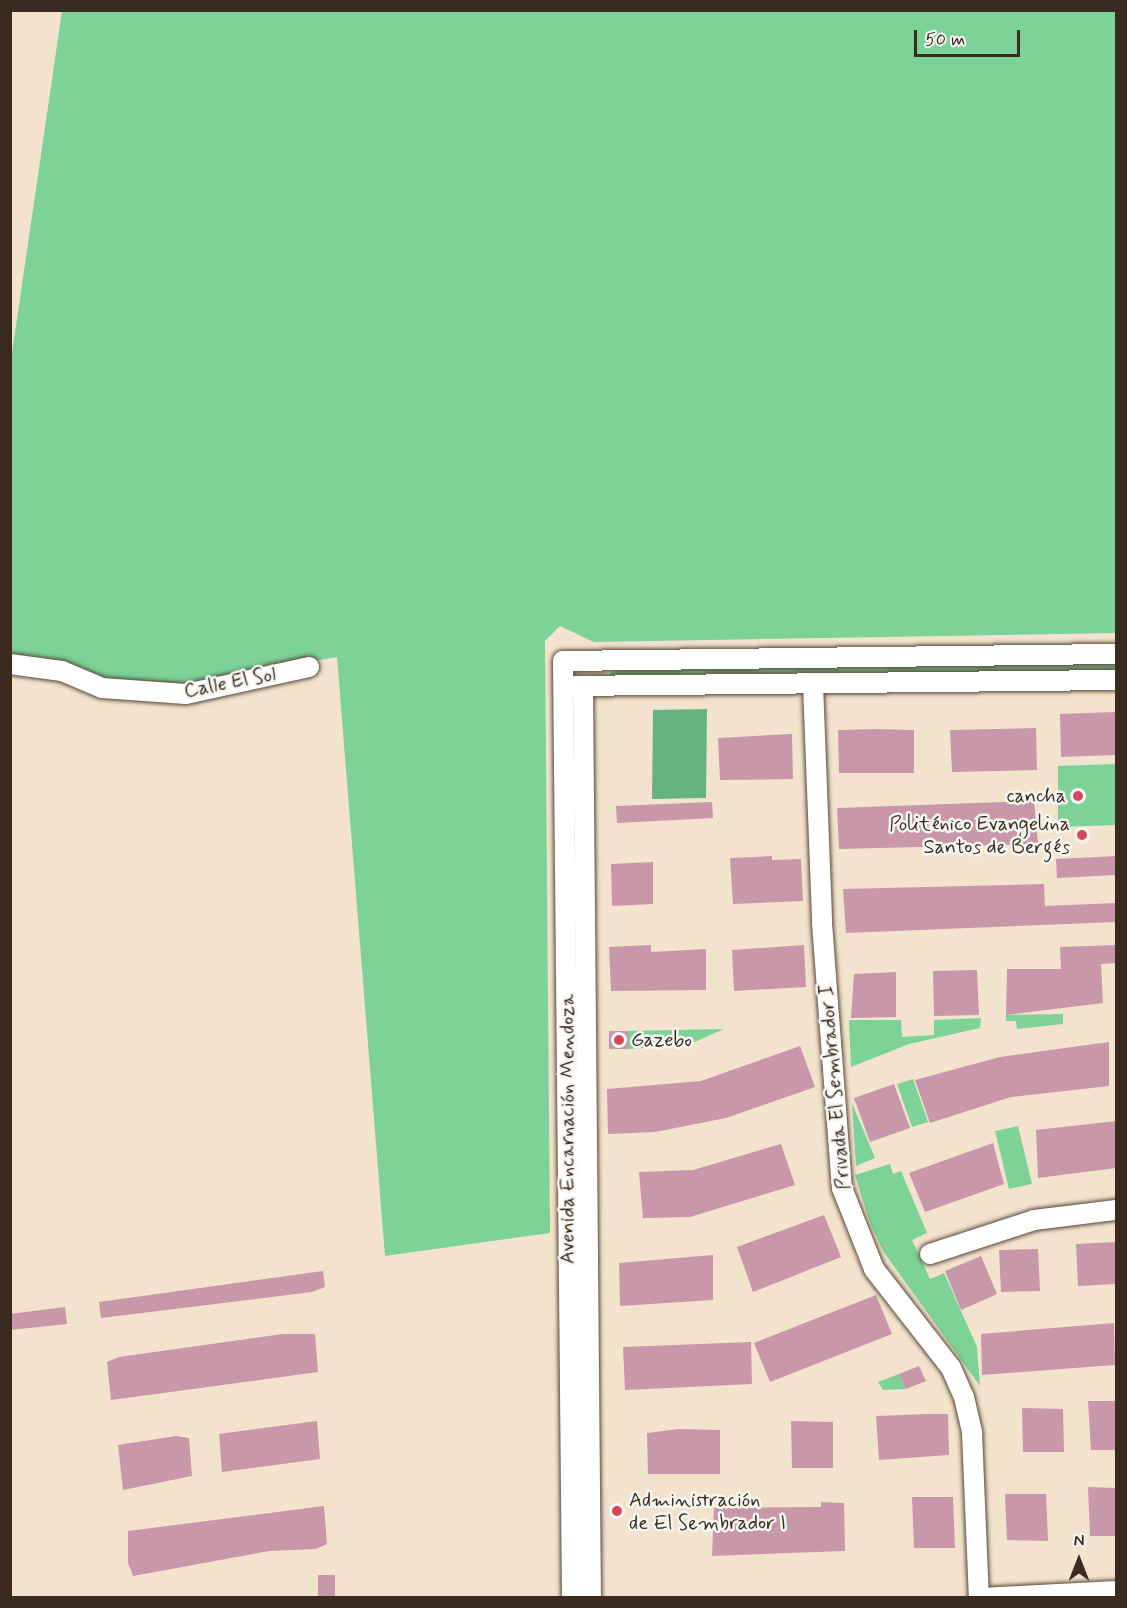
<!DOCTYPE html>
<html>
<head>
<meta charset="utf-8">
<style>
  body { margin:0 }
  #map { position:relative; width:1127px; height:1608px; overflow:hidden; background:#f3e3cc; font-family:Mynerve,sans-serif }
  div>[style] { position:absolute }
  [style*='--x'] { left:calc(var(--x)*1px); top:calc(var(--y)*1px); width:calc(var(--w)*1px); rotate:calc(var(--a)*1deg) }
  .green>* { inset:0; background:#7cd297 }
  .forest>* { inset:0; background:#65b480 }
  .building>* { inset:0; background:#c897a9 }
  .roads { filter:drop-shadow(0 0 2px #574638) drop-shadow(0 0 2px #574638) }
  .minor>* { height:20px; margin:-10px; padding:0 10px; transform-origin:10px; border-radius:10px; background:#fff }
  .dots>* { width:16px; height:16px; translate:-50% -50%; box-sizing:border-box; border:3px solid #f6f6f2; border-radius:50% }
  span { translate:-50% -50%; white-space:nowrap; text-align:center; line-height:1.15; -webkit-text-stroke:5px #f6f6f2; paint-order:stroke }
  .street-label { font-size:20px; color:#3b2a1e }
  .poi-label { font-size:20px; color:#3b2a1e }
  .right { translate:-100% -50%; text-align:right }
  .left { translate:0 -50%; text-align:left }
  .frame { position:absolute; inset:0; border:12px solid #3b2a1e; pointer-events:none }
  .north { position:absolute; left:1049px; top:1530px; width:60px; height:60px; -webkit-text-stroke:4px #f6f6f2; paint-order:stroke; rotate:0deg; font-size:16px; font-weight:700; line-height:24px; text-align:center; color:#3b2a1e }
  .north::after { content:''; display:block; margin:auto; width:21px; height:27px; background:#3b2a1e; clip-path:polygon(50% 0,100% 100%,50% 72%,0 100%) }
  .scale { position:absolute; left:914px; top:30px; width:106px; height:27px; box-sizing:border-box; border:3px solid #3b2a1e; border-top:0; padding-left:8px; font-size:18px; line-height:21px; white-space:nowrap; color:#3b2a1e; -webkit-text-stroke:4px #f6f6f2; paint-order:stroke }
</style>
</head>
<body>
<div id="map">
  <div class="green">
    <div style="clip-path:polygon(62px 11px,1116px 11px,1116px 633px,594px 642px,560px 626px,545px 641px,550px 1233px,385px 1256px,337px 657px,159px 688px,109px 685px,11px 659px,11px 360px)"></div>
    <div style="clip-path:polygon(1116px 661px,1116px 671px,609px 675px,614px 668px)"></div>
    <div style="clip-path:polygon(1116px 764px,1116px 825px,1058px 827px,1058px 766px)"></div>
    <div style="clip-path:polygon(1063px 1014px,1063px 1024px,1017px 1029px,1016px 1021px,1006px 1021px,1006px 1015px)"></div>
    <div style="clip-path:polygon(981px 1018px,980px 1028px,909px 1044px,851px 1067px,849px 1020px,901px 1020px,902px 1037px,934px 1035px,934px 1020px)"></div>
    <div style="clip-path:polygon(724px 1029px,688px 1045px,628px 1049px,628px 1031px)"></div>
    <div style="clip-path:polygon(913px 1079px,928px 1122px,912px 1127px,897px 1084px)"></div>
    <div style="clip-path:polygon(852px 1103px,875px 1158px,856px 1166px)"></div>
    <div style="clip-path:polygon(1018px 1126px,1032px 1184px,1009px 1189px,995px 1131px)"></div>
    <div style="clip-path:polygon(890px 1164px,893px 1174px,901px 1171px,927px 1233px,912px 1240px,930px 1279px,944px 1273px,977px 1347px,980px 1386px,883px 1251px,869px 1220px,855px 1175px)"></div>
    <div style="clip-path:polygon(899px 1374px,906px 1389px,883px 1390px,878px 1382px)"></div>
  </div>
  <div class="forest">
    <div style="clip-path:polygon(707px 709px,706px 798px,652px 799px,653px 710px)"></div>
  </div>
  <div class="building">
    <div style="clip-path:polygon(1116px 712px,1116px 755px,1061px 757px,1060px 714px)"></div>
    <div style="clip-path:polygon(1036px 728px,1037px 770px,952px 772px,950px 730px)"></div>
    <div style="clip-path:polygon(877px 729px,914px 730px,914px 773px,839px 773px,838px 730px)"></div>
    <div style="clip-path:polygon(792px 734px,793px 779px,720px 780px,718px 738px)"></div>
    <div style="clip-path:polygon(1034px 801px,1038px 844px,839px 849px,837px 808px)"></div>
    <div style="clip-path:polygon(712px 802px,713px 818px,617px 823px,616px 806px)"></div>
    <div style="clip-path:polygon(772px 856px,772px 860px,801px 859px,803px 901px,733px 904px,730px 858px)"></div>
    <div style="clip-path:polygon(1116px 856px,1116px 875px,1057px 878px,1056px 859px)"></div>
    <div style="clip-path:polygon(653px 862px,653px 904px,612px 906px,611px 864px)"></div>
    <div style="clip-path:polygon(1044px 884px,1045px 906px,1116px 903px,1116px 922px,846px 933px,843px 889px)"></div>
    <div style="clip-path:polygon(651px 945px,651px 952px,706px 949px,706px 990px,611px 991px,609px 947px)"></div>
    <div style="clip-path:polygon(804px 945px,806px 987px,734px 991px,732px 950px)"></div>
    <div style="clip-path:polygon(1116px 945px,1116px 963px,1101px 964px,1103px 1003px,1006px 1015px,1007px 969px,1061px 969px,1060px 947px)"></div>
    <div style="clip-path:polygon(977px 970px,979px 1015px,934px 1016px,933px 971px)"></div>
    <div style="clip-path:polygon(896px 972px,896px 1017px,851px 1018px,854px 974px)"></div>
    <div style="clip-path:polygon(609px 1031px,628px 1031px,628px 1049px,609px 1049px)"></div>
    <div style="clip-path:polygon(1109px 1042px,1109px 1086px,1011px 1097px,930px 1123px,915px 1080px,1000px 1057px)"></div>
    <div style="clip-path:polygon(800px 1046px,815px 1087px,726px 1118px,655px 1132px,608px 1134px,607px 1089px,701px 1081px)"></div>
    <div style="clip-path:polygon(894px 1084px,910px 1128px,870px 1142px,854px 1098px)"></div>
    <div style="clip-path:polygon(1116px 1121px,1116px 1168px,1038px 1178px,1036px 1130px)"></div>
    <div style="clip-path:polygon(993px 1143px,1004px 1184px,925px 1212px,909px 1173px)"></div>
    <div style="clip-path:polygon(781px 1144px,795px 1185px,690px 1217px,643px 1218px,639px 1172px,693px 1170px)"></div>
    <div style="clip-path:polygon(824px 1215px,841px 1257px,753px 1292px,737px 1247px)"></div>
    <div style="clip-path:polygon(1116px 1242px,1116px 1284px,1078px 1286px,1076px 1244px)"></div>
    <div style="clip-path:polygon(1038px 1249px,1040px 1291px,1001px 1292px,999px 1250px)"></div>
    <div style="clip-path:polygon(713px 1255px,713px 1300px,620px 1306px,619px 1263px)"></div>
    <div style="clip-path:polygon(981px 1256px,997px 1294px,961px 1310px,945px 1271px)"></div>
    <div style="clip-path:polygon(323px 1271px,325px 1287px,312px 1292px,101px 1318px,99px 1302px)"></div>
    <div style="clip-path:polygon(876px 1295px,892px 1334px,770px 1382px,754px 1343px)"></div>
    <div style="clip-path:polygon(65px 1307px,67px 1324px,10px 1330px,10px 1314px)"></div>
    <div style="clip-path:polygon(1114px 1323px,1115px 1365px,982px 1375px,981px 1334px)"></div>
    <div style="clip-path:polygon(283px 1334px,315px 1334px,318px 1372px,111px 1400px,107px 1362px,119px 1357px)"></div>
    <div style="clip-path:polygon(751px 1342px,752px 1384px,625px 1390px,623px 1347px)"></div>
    <div style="clip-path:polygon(919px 1366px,926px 1381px,906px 1389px,899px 1374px)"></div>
    <div style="clip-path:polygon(1088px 1401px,1116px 1401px,1116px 1450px,1091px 1450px)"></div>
    <div style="clip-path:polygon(1022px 1408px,1063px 1409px,1064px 1452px,1023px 1452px)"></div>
    <div style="clip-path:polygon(929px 1414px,948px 1414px,949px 1455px,879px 1460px,876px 1416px)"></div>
    <div style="clip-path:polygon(317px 1421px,320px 1459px,222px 1472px,219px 1434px)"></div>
    <div style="clip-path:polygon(791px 1421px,833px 1422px,833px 1468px,792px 1468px)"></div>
    <div style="clip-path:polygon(679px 1429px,720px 1430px,720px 1474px,648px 1474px,647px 1433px)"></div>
    <div style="clip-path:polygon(176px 1436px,189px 1438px,192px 1476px,123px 1490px,118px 1445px)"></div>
    <div style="clip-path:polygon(1088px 1487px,1116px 1488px,1116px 1536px,1090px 1536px)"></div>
    <div style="clip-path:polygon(1005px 1494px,1046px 1494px,1048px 1541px,1007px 1540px)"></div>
    <div style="clip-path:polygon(912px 1497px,953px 1497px,955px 1548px,914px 1548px)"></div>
    <div style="clip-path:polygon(821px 1502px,844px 1503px,845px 1551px,712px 1556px,714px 1508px,821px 1507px)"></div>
    <div style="clip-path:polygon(324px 1506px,327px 1544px,316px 1549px,269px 1551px,133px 1576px,128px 1563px,128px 1531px)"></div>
    <div style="clip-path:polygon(318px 1575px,335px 1575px,335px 1598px,318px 1598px)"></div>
  </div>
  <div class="roads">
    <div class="minor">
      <div style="--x:10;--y:664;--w:52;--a:7.7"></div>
      <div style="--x:62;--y:671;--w:43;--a:23"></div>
      <div style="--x:102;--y:688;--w:84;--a:4.1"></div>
      <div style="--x:186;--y:694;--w:126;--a:-12.4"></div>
      <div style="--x:813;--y:684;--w:239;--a:87.8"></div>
      <div style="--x:822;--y:923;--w:266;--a:85.7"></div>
      <div style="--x:842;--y:1188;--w:87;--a:68.4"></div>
      <div style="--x:874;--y:1269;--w:125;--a:52.1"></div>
      <div style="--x:951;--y:1368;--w:32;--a:66"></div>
      <div style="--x:964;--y:1397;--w:37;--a:77"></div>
      <div style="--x:972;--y:1433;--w:165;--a:87.6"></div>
      <div style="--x:570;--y:686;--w:546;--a:-0.63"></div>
      <div style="--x:583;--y:686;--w:912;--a:89.5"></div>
      <div style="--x:930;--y:1254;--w:109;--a:-18.1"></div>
      <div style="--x:1034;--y:1220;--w:83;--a:-7"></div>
      <div style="--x:572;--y:1598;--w:937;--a:-90.55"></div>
      <div style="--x:563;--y:661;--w:553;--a:-0.73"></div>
      <div style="--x:981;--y:1598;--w:135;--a:-3"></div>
    </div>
  </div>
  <div class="dots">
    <div style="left:1078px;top:796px;background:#d1495b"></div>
    <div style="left:1082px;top:835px;background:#d1495b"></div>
    <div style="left:619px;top:1040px;background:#d1495b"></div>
    <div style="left:617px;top:1511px;background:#d1495b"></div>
  </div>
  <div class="street-label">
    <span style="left:230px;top:683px;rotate:-11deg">Calle El Sol</span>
    <span style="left:835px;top:1087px;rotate:-95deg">Privada El Sembrador I</span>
    <span style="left:568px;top:1129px;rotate:-90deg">Avenida Encarnación Mendoza</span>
  </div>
  <div class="poi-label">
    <span class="right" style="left:1066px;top:796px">cancha</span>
    <span class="right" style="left:1070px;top:836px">Politénico Evangelina<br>Santos de Bergés</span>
    <span class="left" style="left:631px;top:1040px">Gazebo</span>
    <span class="left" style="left:629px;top:1512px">Administración<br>de El Sembrador I</span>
  </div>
  <div class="frame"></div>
  <div class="north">N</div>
  <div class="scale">50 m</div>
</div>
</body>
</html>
